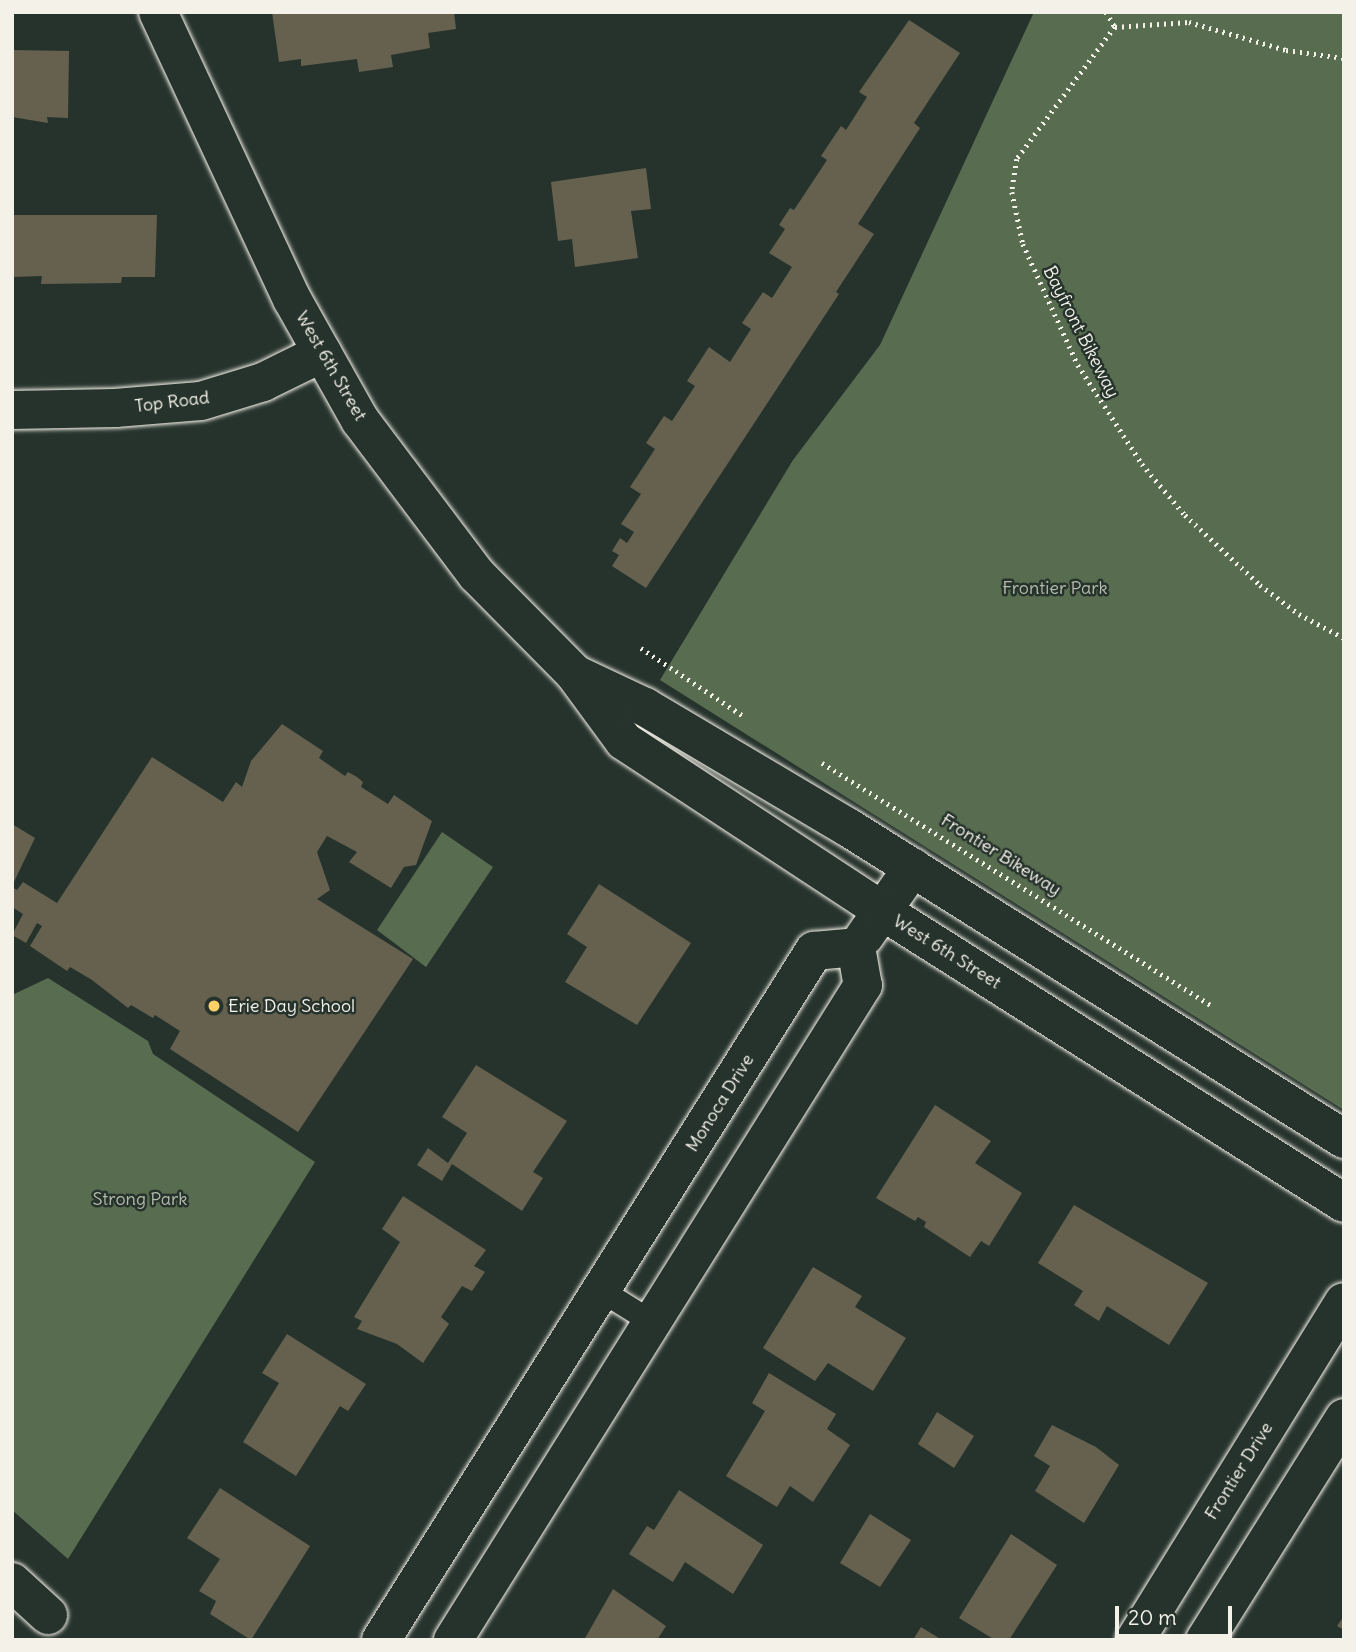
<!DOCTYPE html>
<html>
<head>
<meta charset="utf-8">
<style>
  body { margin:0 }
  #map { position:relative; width:1356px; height:1652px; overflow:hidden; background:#26332d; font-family:Delius,sans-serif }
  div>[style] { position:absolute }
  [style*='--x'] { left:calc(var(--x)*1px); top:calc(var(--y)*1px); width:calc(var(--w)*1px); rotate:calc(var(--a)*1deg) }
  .green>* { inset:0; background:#586c4f }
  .building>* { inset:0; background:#65614e }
  .path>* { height:4.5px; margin-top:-2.25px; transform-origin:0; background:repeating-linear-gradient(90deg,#f4f1e8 0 2px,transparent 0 7px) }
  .roads { filter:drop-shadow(0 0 2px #f4f1e8) drop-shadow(0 0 2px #f4f1e8) }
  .service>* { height:23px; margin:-11.5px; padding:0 11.5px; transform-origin:11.5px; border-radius:11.5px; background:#26332d }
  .minor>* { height:38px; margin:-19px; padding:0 19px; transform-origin:19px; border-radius:19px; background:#26332d }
  .secondary>* { height:38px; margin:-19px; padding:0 19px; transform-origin:19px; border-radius:19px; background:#26332d }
  .dots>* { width:19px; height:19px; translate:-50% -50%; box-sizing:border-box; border:4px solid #26332d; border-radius:50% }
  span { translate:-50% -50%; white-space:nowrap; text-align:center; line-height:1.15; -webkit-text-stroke:5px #26332d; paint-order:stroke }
  .street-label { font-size:18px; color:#f4f1e8 }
  .park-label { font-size:18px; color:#b6bcab }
  .poi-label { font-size:18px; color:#f4f1e8 }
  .left { translate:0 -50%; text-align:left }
  .frame { position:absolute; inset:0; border:14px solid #f4f1e8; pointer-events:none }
  .scale { position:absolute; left:1115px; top:1606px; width:117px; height:32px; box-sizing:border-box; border:4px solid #f4f1e8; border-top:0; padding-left:9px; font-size:21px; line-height:24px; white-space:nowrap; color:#f4f1e8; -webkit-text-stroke:5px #26332d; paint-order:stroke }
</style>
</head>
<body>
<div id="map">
  <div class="green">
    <div style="clip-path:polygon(1034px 12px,1344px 12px,1344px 1110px,660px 680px,793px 460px,880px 345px)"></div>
    <div style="clip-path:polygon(442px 832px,493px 867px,426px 967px,377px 930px)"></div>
    <div style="clip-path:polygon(48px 978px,148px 1041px,153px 1054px,315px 1162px,68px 1559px,12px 1510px,12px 995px)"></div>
  </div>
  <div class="building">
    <div style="clip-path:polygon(272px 12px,454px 12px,456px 29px,428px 33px,430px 48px,391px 55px,393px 67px,359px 72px,357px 59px,301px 66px,301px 59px,279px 62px)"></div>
    <div style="clip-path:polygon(909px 20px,960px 53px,914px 123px,920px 128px,858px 224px,874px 234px,836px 292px,839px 294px,646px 588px,612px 566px,619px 555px,612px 551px,620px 538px,627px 543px,634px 532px,621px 524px,641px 494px,630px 487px,655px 449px,646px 443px,664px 416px,672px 421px,695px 386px,687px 381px,709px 347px,730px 362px,751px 329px,742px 323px,763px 292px,772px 298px,792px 267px,769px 253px,785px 229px,779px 225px,790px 208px,794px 210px,827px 160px,821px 156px,841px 126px,846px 130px,867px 97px,859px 92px)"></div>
    <div style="clip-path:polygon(12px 50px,69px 51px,68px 118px,47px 117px,48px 123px,12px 117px)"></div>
    <div style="clip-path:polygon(646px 168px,651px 209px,631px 211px,638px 258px,575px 267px,572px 239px,558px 241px,551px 182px)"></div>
    <div style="clip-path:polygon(12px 215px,157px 215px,155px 277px,122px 277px,121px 283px,41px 284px,42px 276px,12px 277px)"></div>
    <div style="clip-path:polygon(282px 724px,323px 751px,319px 758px,345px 776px,348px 772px,357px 777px,363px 782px,361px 787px,388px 804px,394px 795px,432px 821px,416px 865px,404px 867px,391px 888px,349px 862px,357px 852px,327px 836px,317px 852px,330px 890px,317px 899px,413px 959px,298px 1132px,170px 1049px,180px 1031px,155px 1015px,153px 1018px,131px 1005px,128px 1008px,92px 980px,70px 967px,67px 971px,30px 946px,42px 926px,37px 923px,26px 943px,12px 935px,23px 914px,12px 907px,12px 887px,17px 890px,23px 882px,57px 903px,152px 757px,223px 802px,236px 782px,242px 787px,251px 761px)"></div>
    <div style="clip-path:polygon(12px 824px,35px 838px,12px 886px)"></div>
    <div style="clip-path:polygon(599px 884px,691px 943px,637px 1025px,565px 982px,587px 947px,567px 934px)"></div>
    <div style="clip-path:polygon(476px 1065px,567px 1121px,533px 1172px,543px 1178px,522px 1211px,452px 1164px,442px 1181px,417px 1165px,428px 1148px,448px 1163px,467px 1133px,442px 1117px)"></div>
    <div style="clip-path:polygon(935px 1105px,991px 1141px,975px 1163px,1022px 1193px,989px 1246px,981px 1241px,970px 1257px,924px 1227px,926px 1222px,918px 1217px,915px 1221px,876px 1198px)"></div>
    <div style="clip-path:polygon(403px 1196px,486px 1250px,474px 1266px,485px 1272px,472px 1291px,462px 1286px,441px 1317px,449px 1324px,423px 1363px,397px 1344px,357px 1329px,362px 1321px,354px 1317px,400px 1242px,382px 1229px)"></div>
    <div style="clip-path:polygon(1074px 1205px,1208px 1283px,1169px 1345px,1107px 1306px,1099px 1321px,1074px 1305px,1083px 1291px,1038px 1263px)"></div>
    <div style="clip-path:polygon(813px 1267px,862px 1296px,855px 1307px,906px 1338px,873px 1391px,828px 1363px,815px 1381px,763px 1348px)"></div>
    <div style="clip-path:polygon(287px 1334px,366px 1384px,348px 1411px,340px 1406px,296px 1476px,243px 1442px,279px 1383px,262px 1373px)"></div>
    <div style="clip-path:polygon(769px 1373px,836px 1414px,827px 1429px,850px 1445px,813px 1502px,790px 1486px,777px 1507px,726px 1476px,765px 1411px,752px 1403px)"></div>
    <div style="clip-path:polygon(937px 1412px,974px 1436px,954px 1468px,918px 1444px)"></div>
    <div style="clip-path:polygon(1052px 1425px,1096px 1447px,1119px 1465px,1084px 1523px,1035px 1491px,1050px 1466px,1034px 1456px)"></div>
    <div style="clip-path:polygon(220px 1488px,310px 1546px,251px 1640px,210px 1614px,216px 1601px,199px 1591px,220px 1559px,187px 1538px)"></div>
    <div style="clip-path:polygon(679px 1490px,763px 1545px,733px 1594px,685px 1562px,673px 1582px,629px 1554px,647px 1526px,654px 1530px)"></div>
    <div style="clip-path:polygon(870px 1514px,911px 1540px,880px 1587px,840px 1563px)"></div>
    <div style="clip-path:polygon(1011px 1534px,1057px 1565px,1009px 1640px,995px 1640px,959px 1618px)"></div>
    <div style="clip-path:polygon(613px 1589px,666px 1626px,657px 1640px,584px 1640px)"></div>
    <div style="clip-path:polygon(1344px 1616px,1344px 1630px,1337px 1626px)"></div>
    <div style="clip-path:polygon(921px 1627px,942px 1640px,913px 1640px)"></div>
  </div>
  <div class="path">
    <div style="--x:1106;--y:12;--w:17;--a:59"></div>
    <div style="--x:1115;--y:27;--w:164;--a:126.6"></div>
    <div style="--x:1017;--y:159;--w:33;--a:99"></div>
    <div style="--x:1012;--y:192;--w:53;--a:78.1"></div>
    <div style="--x:1023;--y:244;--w:133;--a:65.6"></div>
    <div style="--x:1078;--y:365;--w:118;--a:57.1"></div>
    <div style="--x:1142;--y:464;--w:67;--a:49.9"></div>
    <div style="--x:1185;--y:515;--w:103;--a:43"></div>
    <div style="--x:1260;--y:585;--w:49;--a:36.6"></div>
    <div style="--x:1299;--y:614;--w:51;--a:28.1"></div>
    <div style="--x:1115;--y:27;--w:74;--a:-3.9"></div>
    <div style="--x:1189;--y:22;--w:101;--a:16.1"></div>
    <div style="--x:1286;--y:50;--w:59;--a:7.9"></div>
    <div style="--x:641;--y:648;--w:125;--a:33.6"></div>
    <div style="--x:822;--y:763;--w:460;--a:31.9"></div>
  </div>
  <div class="roads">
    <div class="service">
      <div style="--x:604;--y:1292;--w:57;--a:32"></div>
    </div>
    <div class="minor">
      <div style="--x:12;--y:410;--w:103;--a:-1.1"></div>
      <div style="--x:115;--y:408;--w:86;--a:-4.7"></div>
      <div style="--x:201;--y:401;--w:65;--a:-17"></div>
      <div style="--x:263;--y:382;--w:66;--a:-26.2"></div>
      <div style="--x:864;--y:937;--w:85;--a:-55"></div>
      <div style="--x:12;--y:1582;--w:49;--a:42.5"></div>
      <div style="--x:381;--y:1640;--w:814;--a:-57.85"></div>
      <div style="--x:814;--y:951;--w:42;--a:-5.4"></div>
      <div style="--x:856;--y:947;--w:39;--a:80"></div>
      <div style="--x:863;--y:985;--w:773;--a:122.04"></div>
      <div style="--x:1135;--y:1640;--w:397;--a:-58.3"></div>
      <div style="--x:1205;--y:1640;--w:262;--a:-57.9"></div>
    </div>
    <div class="secondary">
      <div style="--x:158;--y:12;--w:317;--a:65"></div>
      <div style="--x:292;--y:299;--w:139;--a:60.7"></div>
      <div style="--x:360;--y:420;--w:194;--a:53"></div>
      <div style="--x:477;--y:575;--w:138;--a:45.3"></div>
      <div style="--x:574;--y:673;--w:84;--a:53.7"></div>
      <div style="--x:624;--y:741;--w:311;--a:33.3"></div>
      <div style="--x:884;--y:912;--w:544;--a:32.32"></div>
      <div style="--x:579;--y:676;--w:73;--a:25.2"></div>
      <div style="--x:645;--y:707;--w:237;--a:30.7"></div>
      <div style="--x:849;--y:828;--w:585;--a:32.14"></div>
    </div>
  </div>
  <div class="dots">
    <div style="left:214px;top:1006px;background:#ffd166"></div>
  </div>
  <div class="street-label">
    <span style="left:1081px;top:332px;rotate:63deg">Bayfront Bikeway</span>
    <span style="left:331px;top:366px;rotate:60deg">West 6th Street</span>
    <span style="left:172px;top:402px;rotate:-7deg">Top Road</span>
    <span style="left:1001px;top:855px;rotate:32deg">Frontier Bikeway</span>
    <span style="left:947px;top:952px;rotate:32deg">West 6th Street</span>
    <span style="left:720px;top:1103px;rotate:-58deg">Monoca Drive</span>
    <span style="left:1239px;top:1471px;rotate:-58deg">Frontier Drive</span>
  </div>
  <div class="park-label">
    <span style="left:1055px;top:588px">Frontier Park</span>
    <span style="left:140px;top:1199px">Strong Park</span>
  </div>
  <div class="poi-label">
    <span class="left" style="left:228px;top:1006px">Erie Day School</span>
  </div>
  <div class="frame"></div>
  <div class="scale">20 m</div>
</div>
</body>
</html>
